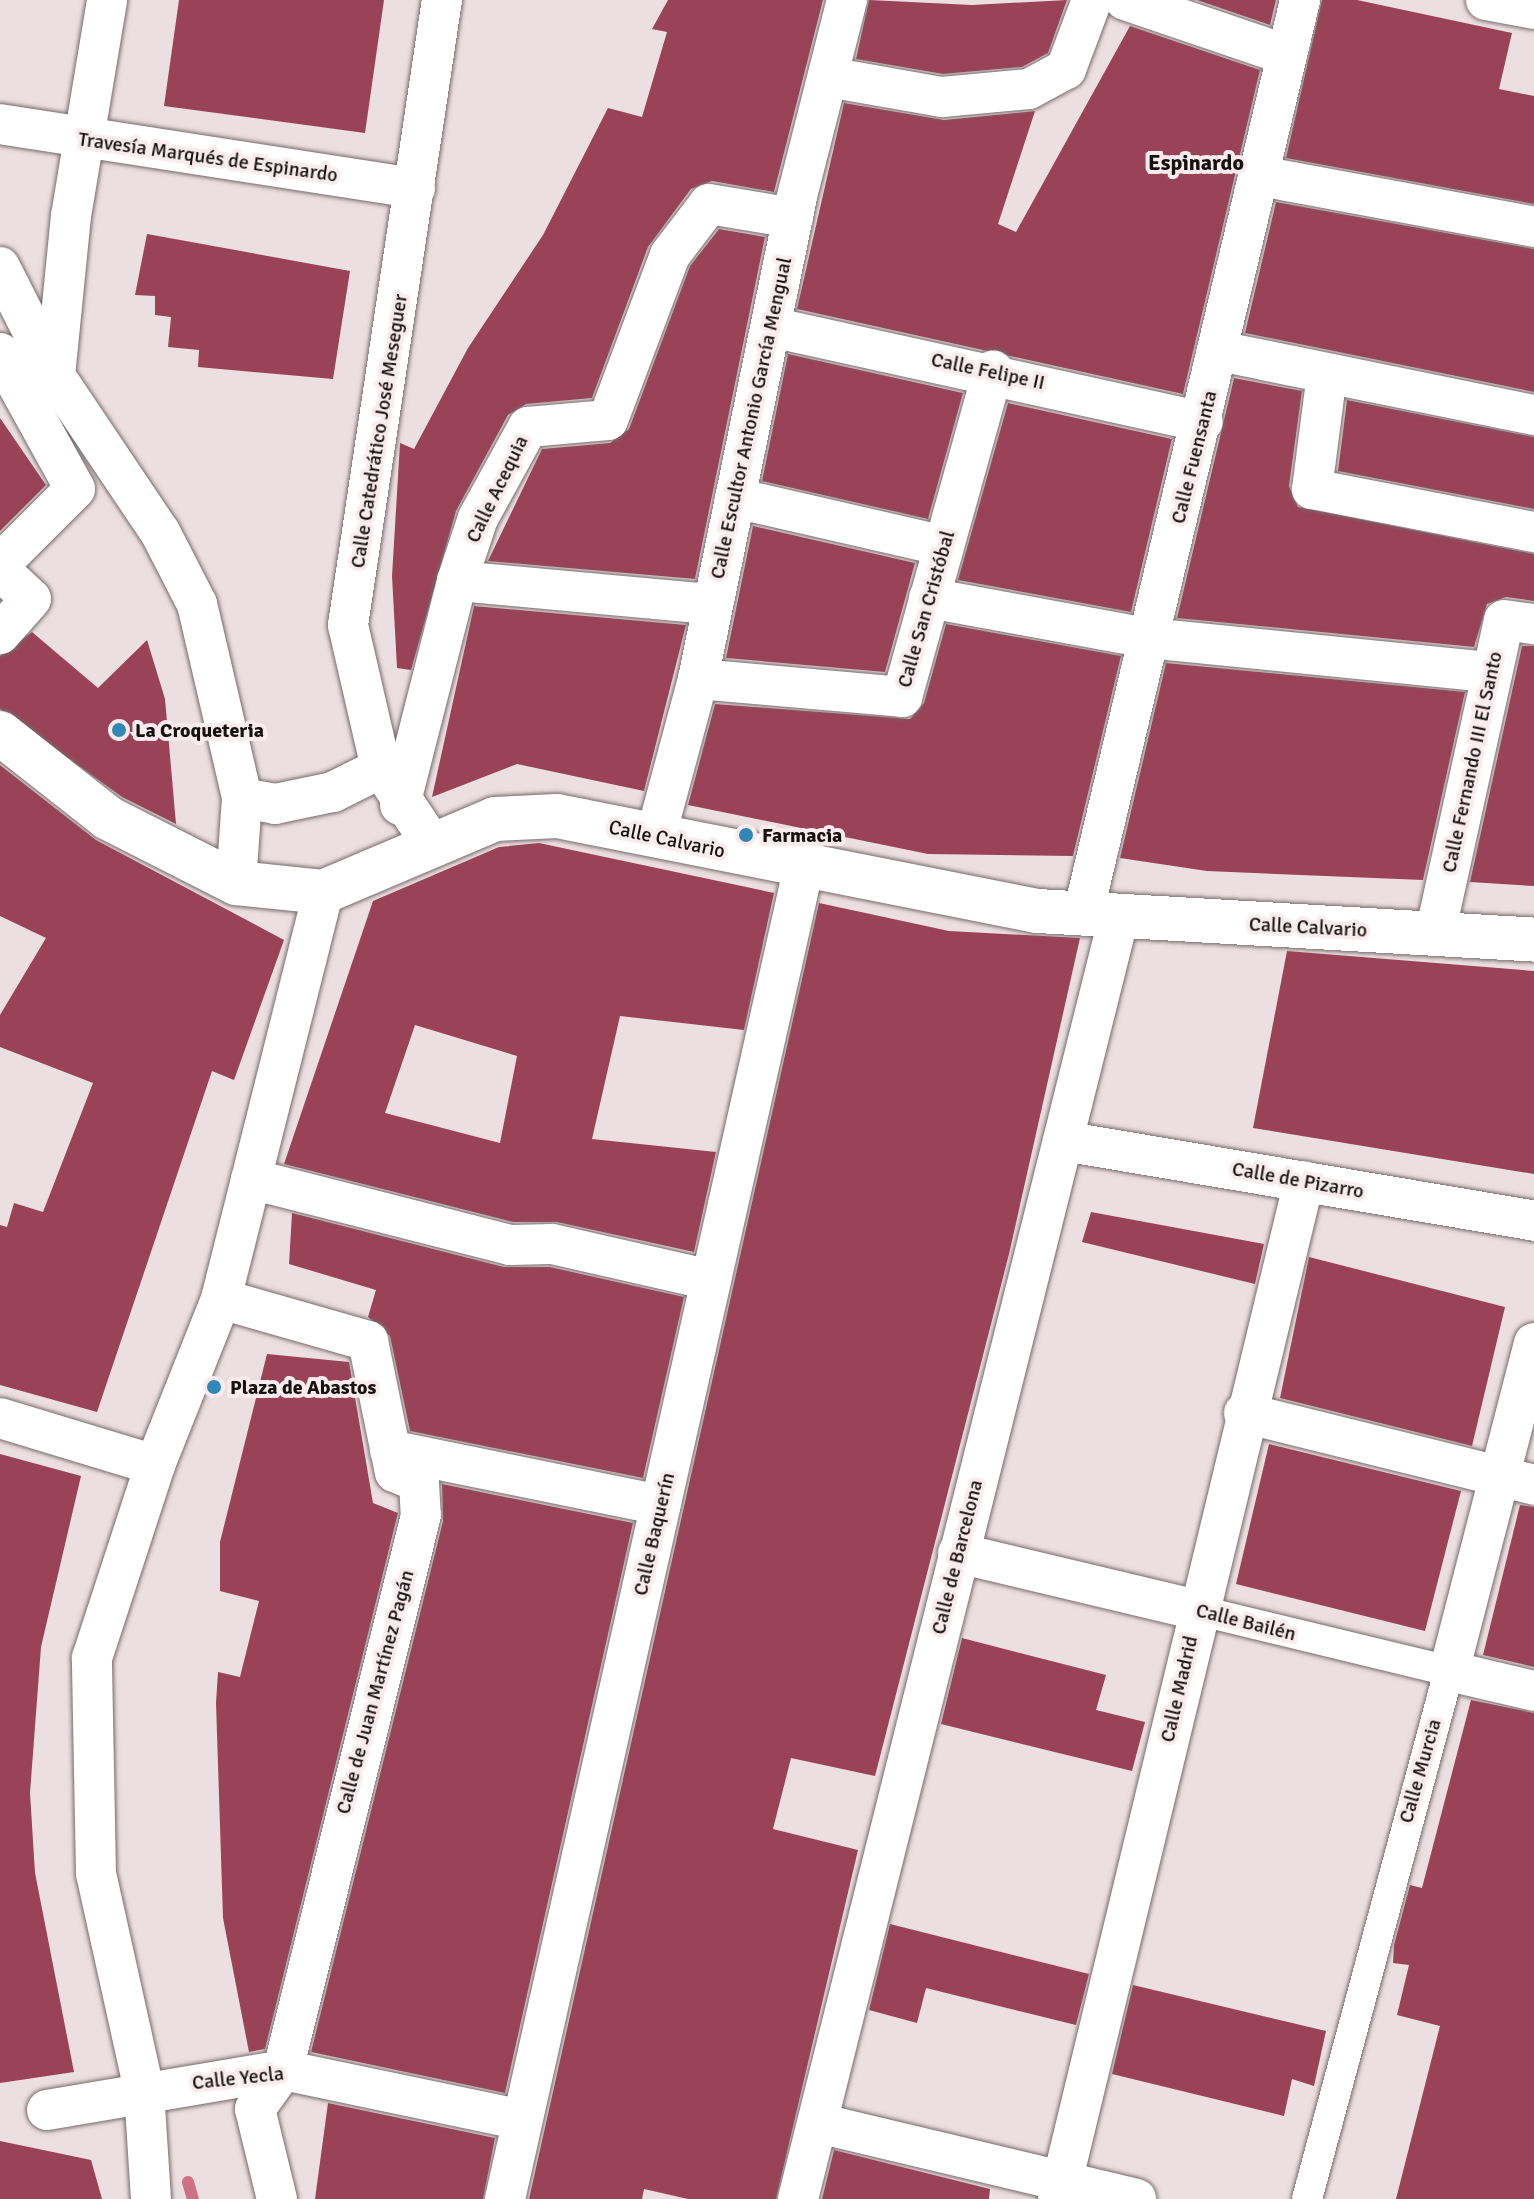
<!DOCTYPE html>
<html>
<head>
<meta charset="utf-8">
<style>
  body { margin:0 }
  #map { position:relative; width:1534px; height:2199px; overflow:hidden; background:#ecdfe1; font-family:Signika,sans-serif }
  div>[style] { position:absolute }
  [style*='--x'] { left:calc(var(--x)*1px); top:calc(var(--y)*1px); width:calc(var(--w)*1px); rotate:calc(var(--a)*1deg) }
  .stream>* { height:12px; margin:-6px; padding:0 6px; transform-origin:6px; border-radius:6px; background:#ce7185 }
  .building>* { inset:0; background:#9a4258 }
  .roads { filter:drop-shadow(0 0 2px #766a6c) drop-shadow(0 0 2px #766a6c) }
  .pedestrian>* { height:30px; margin:-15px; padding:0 15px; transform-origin:15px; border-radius:15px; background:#fff }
  .minor>* { height:40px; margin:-20px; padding:0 20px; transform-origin:20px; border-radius:20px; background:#fff }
  .secondary>* { height:44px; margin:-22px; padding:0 22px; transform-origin:22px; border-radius:22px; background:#fff }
  .dots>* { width:22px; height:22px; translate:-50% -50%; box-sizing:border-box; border:4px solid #faecee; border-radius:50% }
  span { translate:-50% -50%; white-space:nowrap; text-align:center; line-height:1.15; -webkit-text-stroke:8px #faecee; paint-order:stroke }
  .street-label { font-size:20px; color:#161212 }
  .poi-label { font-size:20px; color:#161212; font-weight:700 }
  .left { translate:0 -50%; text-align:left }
  .neighbourhood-label { font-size:22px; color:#161212; font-weight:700 }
</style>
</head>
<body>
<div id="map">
  <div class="stream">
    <div style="--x:188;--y:2182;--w:18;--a:74"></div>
  </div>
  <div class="building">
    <div style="clip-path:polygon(179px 0,384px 0,365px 133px,164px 106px)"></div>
    <div style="clip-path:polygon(668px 0,823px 0,774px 192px,712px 181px,691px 189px,648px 247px,592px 398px,526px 404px,508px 415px,456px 511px,411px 670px,397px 668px,392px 576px,400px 443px,414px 449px,468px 348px,543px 235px,608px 108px,642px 117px,667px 32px,652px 29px)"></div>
    <div style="clip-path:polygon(869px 0,972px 5px,1067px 0,1048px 53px,1022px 67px,943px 74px,856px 59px)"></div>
    <div style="clip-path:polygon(1197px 0,1276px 0,1270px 25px)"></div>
    <div style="clip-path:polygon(1322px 0,1357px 0,1512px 33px,1499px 89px,1534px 96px,1534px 204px,1286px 158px)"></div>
    <div style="clip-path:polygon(1130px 26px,1260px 70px,1183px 394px,797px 309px,844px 103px,944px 120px,1035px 111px,998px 224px,1016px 232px)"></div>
    <div style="clip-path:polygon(1276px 202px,1534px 249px,1534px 392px,1245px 333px)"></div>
    <div style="clip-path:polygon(719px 229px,765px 237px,695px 579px,488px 561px,542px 449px,610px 443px,629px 429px,690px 266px)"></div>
    <div style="clip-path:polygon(147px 234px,350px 271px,333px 379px,198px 367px,199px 350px,168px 347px,171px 317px,155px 315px,155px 296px,135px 295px)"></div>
    <div style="clip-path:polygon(788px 354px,963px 393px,928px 519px,762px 481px)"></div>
    <div style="clip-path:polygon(1234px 378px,1302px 391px,1289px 486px,1298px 507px,1534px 554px,1534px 601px,1506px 597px,1487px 604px,1474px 647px,1177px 618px)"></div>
    <div style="clip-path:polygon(1347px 400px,1534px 437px,1534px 509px,1338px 471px)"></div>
    <div style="clip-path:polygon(1008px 403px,1172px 439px,1131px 612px,958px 580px)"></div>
    <div style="clip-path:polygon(0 418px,46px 485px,0 531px)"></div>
    <div style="clip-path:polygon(753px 526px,915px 563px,885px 672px,726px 658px)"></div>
    <div style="clip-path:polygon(474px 606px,686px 625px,644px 791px,517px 764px,432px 797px)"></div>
    <div style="clip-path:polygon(946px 624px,1121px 656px,1073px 856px,928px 854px,688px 805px,715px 704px,910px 719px,924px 703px)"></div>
    <div style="clip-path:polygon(32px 632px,98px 688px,147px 640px,165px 699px,176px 824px,122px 797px,0 709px,0 656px)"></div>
    <div style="clip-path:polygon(1522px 646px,1534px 646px,1534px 886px,1470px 882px)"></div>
    <div style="clip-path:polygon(1166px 663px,1465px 692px,1423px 880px,1207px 871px,1120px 858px)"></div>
    <div style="clip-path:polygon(0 765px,96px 840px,284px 940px,234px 1080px,212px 1071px,97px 1412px,0 1385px,0 1225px,7px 1227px,14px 1203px,43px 1212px,93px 1083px,0 1047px,0 1015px,46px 938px,0 916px)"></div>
    <div style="clip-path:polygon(evenodd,539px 843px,774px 893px,744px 1030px,620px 1016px,592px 1139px,716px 1152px,694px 1252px,557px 1222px,513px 1222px,284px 1164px,373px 901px,499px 847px,539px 843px,415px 1025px,517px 1056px,500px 1143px,385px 1113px,415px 1025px)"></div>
    <div style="clip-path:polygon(819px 903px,949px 931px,1080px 938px,1009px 1254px,875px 1776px,791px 1758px,773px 1829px,858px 1850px,776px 2199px,688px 2199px,644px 2189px,642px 2199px,529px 2199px)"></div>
    <div style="clip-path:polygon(1287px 951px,1534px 971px,1534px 1174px,1253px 1128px)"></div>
    <div style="clip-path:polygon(1091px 1212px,1264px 1244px,1255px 1284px,1082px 1242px)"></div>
    <div style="clip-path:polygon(292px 1213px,504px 1267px,550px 1267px,684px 1297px,643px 1478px,410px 1431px,390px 1336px,368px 1317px,376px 1290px,289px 1264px)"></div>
    <div style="clip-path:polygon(1309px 1257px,1505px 1307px,1472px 1446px,1280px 1398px)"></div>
    <div style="clip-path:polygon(267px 1354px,349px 1362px,373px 1503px,398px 1513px,265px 2049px,249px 2052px,223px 1918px,216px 1703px,218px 1672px,240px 1677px,259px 1601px,220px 1591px,220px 1542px)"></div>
    <div style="clip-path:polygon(1269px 1444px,1461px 1491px,1425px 1631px,1236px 1584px)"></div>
    <div style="clip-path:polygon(0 1454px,81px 1476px,41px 1647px,30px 1793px,35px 1873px,74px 2072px,0 2083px)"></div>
    <div style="clip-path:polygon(442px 1484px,633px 1523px,505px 2093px,311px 2052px,443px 1521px)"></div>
    <div style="clip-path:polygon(1520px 1505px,1534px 1507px,1534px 1667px,1483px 1655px)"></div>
    <div style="clip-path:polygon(962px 1638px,1106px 1675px,1096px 1710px,1145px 1722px,1132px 1771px,941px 1724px)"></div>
    <div style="clip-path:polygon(1471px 1700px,1534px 1713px,1534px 2199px,1396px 2199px,1440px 2026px,1397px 2015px,1409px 1965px,1393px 1963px,1394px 1945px,1410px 1885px,1422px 1888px)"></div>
    <div style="clip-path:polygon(890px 1924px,1089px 1974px,1076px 2025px,926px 1988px,917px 2023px,869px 2010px)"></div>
    <div style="clip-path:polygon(1133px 1985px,1326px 2031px,1314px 2086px,1292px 2079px,1284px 2116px,1112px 2074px)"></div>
    <div style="clip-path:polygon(328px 2103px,495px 2138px,483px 2199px,315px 2199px)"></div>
    <div style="clip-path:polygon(0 2141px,91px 2160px,102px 2199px,0 2199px)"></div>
    <div style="clip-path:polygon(834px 2150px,990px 2189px,989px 2199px,822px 2199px)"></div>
  </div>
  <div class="roads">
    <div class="pedestrian">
      <div style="--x:1197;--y:1610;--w:259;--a:13.6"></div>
      <div style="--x:1449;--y:1671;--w:547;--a:105.05"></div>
    </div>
    <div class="minor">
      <div style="--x:1125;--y:0;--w:171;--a:18.8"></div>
      <div style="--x:1486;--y:0;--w:49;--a:10.6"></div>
      <div style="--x:828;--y:77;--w:116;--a:10"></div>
      <div style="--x:942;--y:97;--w:87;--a:-5.3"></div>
      <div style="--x:1029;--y:89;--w:42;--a:-28.4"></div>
      <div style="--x:1066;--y:69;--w:74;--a:-69.4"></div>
      <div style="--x:0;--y:124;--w:420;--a:8.8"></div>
      <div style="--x:1260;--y:176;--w:279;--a:10.5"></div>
      <div style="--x:0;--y:267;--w:122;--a:63.2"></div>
      <div style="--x:55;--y:376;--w:188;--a:56.1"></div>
      <div style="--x:160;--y:532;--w:81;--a:62.8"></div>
      <div style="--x:197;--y:604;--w:199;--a:76.9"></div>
      <div style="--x:242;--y:798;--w:85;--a:94"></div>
      <div style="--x:771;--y:327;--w:442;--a:12.4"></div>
      <div style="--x:1219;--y:351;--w:321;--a:11.5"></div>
      <div style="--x:0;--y:353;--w:155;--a:61.1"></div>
      <div style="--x:75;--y:489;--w:106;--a:135"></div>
      <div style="--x:1327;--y:374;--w:116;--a:97.4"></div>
      <div style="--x:1312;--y:489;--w:226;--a:11"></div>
      <div style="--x:55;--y:376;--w:161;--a:-84.3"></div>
      <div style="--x:71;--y:216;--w:219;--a:-80.5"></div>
      <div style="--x:735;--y:498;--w:214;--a:12.9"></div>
      <div style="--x:0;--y:570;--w:42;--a:43.1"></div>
      <div style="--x:31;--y:599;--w:47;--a:131.5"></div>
      <div style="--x:457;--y:581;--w:256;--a:5.2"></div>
      <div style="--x:929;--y:598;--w:223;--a:10.4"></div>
      <div style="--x:1148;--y:638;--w:345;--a:5.7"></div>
      <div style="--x:698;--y:679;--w:205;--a:5"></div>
      <div style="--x:902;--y:697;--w:339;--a:-74.4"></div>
      <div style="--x:242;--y:798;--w:34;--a:10"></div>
      <div style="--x:275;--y:804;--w:59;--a:-11.7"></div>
      <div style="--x:333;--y:792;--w:54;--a:-26.6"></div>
      <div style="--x:400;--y:805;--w:231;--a:-75.7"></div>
      <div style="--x:457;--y:581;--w:66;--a:-71.6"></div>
      <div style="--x:478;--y:518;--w:104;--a:-61.2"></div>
      <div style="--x:528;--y:427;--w:80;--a:-5"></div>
      <div style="--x:608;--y:420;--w:176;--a:-69.4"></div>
      <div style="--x:670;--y:255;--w:64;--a:-52.6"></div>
      <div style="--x:709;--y:204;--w:85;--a:9.5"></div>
      <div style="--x:656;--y:835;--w:162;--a:-74.9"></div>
      <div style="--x:698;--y:679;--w:489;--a:-78.4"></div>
      <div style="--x:796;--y:200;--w:206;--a:-75.7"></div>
      <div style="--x:432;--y:844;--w:92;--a:-123.9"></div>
      <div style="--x:381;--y:768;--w:147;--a:-103"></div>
      <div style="--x:348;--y:625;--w:632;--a:-81.45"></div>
      <div style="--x:1083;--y:914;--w:939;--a:-76.64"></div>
      <div style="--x:1435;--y:934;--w:321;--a:-77.6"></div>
      <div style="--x:1504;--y:620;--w:30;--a:8"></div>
      <div style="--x:1063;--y:1141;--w:478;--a:9.6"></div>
      <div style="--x:251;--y:1179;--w:267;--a:14.3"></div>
      <div style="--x:510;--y:1245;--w:42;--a:-1.4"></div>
      <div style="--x:552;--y:1244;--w:163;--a:12.8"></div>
      <div style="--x:221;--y:1299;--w:153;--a:15.9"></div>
      <div style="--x:368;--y:1341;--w:134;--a:78.4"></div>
      <div style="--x:395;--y:1472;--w:26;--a:23"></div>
      <div style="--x:419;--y:1482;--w:33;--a:87"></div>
      <div style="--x:421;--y:1515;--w:572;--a:103.96"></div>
      <div style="--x:283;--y:2070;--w:48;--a:125.7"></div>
      <div style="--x:255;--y:2109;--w:93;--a:76.3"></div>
      <div style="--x:1534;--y:1343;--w:339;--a:104.5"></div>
      <div style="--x:1449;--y:1671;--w:87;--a:13.2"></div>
      <div style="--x:1244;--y:1413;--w:299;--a:13.9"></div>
      <div style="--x:0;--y:1418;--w:162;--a:16.9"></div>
      <div style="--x:390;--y:1450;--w:276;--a:11.5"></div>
      <div style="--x:958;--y:1553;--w:246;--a:13.4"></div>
      <div style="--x:47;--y:2110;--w:239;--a:-9.6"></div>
      <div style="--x:283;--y:2070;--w:244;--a:11.8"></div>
      <div style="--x:818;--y:2123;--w:327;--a:13.4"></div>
      <div style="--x:151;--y:2199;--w:109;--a:-93.7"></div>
      <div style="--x:144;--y:2090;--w:221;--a:-102.5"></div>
      <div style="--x:96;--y:1874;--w:216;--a:-91.1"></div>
      <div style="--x:92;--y:1658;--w:203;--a:-71.9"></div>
      <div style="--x:155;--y:1465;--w:179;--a:-68.3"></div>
      <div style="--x:221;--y:1299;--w:420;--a:-75.9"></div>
      <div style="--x:505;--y:2199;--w:1362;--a:-77.36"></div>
      <div style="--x:798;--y:2199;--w:1323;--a:-75.95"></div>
      <div style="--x:1058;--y:2199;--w:1047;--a:-76.41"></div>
    </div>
    <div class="secondary">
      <div style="--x:0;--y:733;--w:137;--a:38.2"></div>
      <div style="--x:108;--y:818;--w:144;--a:26.9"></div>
      <div style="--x:236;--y:883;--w:87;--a:5.9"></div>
      <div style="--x:323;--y:892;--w:187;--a:-23"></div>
      <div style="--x:495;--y:819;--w:62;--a:-2.8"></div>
      <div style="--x:557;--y:816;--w:490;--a:11.2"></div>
      <div style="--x:1038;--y:911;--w:497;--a:3.3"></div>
    </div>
  </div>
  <div class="dots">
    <div style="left:119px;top:730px;background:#3387b7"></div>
    <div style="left:746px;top:835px;background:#3387b7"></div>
    <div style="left:214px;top:1387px;background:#3387b7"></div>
  </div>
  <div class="street-label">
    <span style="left:208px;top:157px;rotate:8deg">Travesía Marqués de Espinardo</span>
    <span style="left:988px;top:371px;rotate:12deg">Calle Felipe II</span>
    <span style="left:751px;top:418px;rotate:-78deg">Calle Escultor Antonio García Mengual</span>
    <span style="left:379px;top:431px;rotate:-81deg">Calle Catedrático José Meseguer</span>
    <span style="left:1194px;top:457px;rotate:-76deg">Calle Fuensanta</span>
    <span style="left:497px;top:489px;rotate:-64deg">Calle Acequia</span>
    <span style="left:926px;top:609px;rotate:-74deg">Calle San Cristóbal</span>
    <span style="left:1472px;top:762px;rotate:-78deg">Calle Fernando III El Santo</span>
    <span style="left:667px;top:839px;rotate:12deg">Calle Calvario</span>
    <span style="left:1308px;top:927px;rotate:3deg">Calle Calvario</span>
    <span style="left:1298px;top:1180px;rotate:10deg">Calle de Pizarro</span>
    <span style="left:654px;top:1534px;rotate:-77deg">Calle Baquerín</span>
    <span style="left:957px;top:1557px;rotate:-76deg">Calle de Barcelona</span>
    <span style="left:1246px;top:1622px;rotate:14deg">Calle Bailén</span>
    <span style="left:1179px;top:1689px;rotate:-77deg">Calle Madrid</span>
    <span style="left:375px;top:1692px;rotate:-75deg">Calle de Juan Martínez Pagán</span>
    <span style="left:1420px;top:1771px;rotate:-74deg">Calle Murcia</span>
    <span style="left:238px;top:2078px;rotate:-6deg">Calle Yecla</span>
  </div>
  <div class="poi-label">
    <span class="left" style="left:135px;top:730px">La Croqueteria</span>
    <span class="left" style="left:762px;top:835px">Farmacia</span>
    <span class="left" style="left:230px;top:1387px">Plaza de Abastos</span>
  </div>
  <div class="neighbourhood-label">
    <span style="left:1196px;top:163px">Espinardo</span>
  </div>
</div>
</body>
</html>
